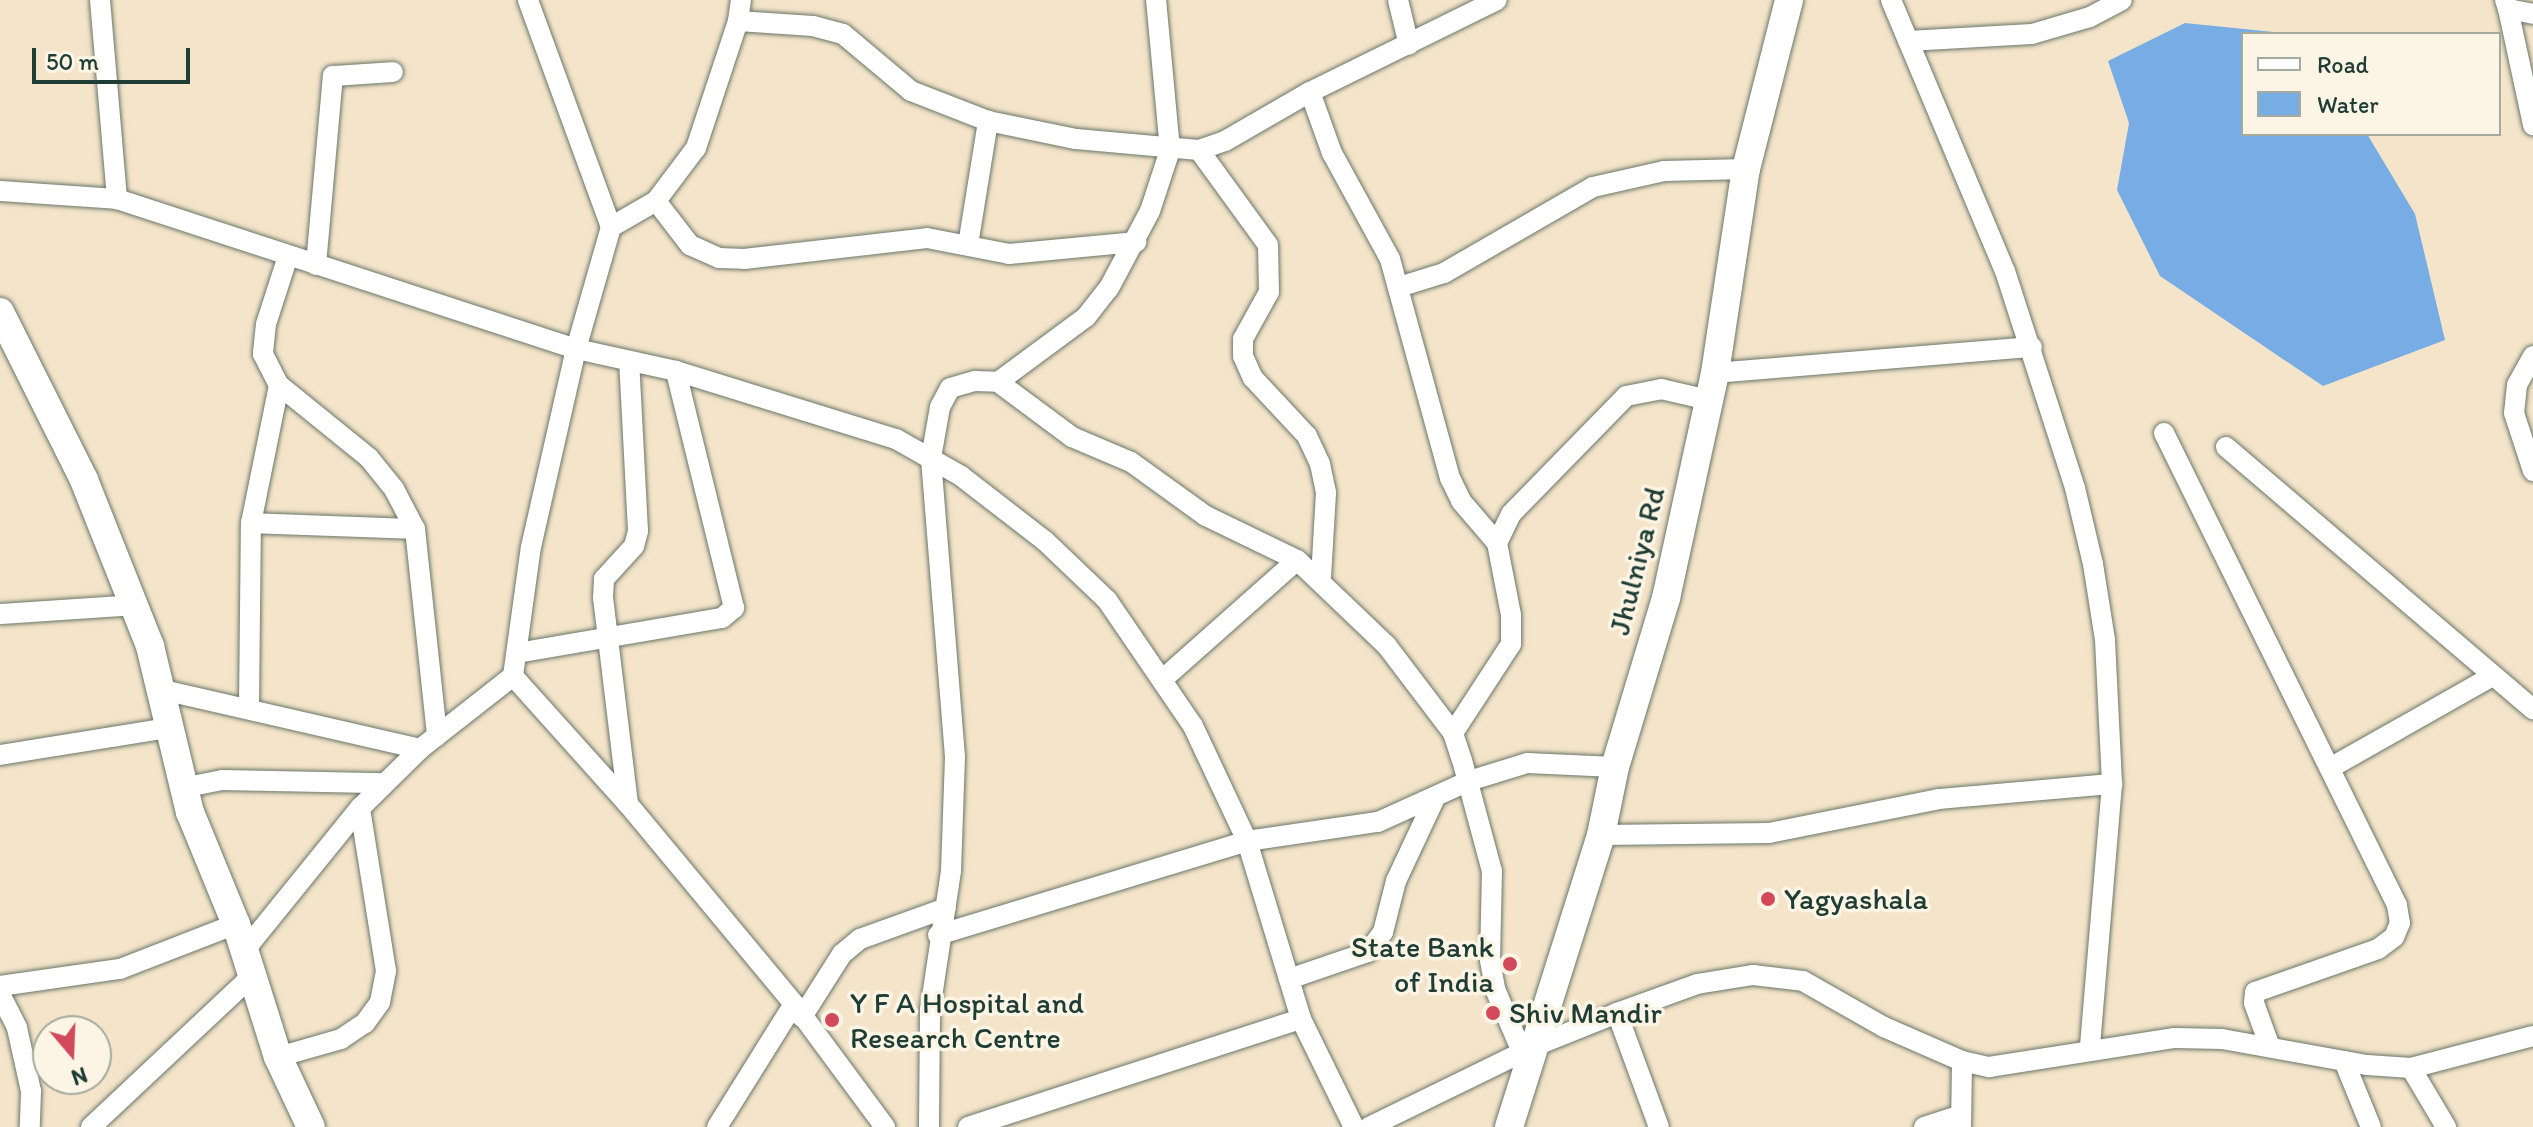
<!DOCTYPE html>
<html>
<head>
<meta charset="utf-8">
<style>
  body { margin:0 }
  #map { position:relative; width:2533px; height:1127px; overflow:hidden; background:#f4e4ca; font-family:Itim,sans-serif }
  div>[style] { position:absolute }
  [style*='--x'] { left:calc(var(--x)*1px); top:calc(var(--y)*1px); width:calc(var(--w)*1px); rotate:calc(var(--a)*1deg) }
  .water>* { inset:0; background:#77ace4 }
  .roads { filter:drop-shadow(0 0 2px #6a7768) drop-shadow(0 0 2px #6a7768) }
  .street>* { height:20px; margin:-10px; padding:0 10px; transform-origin:10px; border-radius:10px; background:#fff }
  .secondary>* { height:28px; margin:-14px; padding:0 14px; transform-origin:14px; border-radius:14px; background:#fff }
  .dots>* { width:22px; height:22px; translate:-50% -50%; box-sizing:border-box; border:4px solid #fcf5e5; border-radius:50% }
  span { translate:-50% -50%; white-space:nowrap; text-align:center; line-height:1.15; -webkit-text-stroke:7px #fcf5e5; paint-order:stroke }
  .street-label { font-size:30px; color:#1f3d34 }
  .poi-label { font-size:30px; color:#1f3d34 }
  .left { translate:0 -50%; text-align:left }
  .right { translate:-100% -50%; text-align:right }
  .legend { position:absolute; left:2241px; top:32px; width:260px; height:104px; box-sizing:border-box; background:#fcf5e5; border:2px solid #a4ab9e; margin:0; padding:10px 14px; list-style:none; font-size:24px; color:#1f3d34 }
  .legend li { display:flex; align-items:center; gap:16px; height:40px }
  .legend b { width:40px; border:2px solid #a4ab9e }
  .north { position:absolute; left:32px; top:1015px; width:80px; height:80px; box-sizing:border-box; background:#fcf5e5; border:2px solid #a4ab9e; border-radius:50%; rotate:161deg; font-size:22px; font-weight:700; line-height:32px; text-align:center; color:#1f3d34 }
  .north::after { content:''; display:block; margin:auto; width:28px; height:36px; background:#d1495b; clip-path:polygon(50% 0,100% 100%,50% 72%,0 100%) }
  .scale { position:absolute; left:32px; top:48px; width:158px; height:36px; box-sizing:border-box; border:4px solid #1f3d34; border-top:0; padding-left:10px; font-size:24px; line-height:28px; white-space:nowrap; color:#1f3d34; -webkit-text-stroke:6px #fcf5e5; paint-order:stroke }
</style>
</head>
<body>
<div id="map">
  <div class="water">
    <div style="clip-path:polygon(2185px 23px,2294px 34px,2243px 34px,2243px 134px,2367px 134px,2415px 214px,2445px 340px,2323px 386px,2160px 276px,2117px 190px,2129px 123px,2108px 61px)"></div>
  </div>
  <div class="roads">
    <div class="street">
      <div style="--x:100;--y:0;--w:200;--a:85.1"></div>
      <div style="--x:1398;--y:0;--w:46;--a:76.3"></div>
      <div style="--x:1891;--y:0;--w:294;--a:67.2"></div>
      <div style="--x:2005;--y:271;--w:228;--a:72.1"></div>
      <div style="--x:2075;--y:488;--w:78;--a:76.7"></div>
      <div style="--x:2093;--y:564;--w:77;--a:81"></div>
      <div style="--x:2105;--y:640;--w:144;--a:87.2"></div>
      <div style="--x:2112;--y:784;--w:265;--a:94.8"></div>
      <div style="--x:2505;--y:0;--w:9;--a:72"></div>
      <div style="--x:2508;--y:9;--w:25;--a:11"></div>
      <div style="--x:2508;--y:9;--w:119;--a:77.8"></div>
      <div style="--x:738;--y:21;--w:21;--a:-82"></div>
      <div style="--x:1908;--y:41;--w:124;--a:-3.2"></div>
      <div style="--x:2032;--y:34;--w:60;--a:-16.3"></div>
      <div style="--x:2090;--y:17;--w:36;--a:-28"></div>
      <div style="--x:1310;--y:92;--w:65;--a:70.2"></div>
      <div style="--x:1332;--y:153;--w:121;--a:61.3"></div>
      <div style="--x:1390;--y:259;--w:227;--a:74.7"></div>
      <div style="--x:1450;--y:478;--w:25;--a:64"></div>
      <div style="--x:1461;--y:501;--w:55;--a:49.4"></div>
      <div style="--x:1199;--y:150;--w:117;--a:54"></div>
      <div style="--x:1268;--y:245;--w:47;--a:88.8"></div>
      <div style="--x:1269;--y:292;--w:54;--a:119"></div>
      <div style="--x:1243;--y:339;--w:17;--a:90"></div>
      <div style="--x:1243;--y:356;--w:24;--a:66"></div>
      <div style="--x:1253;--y:378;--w:79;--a:47"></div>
      <div style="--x:1307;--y:436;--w:31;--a:65"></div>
      <div style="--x:1320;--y:464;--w:30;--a:78"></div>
      <div style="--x:1326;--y:493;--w:85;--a:93.4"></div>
      <div style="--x:0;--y:191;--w:117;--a:3.9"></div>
      <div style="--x:117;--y:199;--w:483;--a:18.1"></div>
      <div style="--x:576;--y:349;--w:102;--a:12.4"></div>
      <div style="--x:676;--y:371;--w:230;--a:17.2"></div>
      <div style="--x:896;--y:439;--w:75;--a:29.6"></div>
      <div style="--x:961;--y:476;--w:106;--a:37.7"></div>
      <div style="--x:1045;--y:541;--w:86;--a:43.6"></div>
      <div style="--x:1107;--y:600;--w:153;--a:55.7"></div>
      <div style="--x:1193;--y:726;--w:127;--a:64.8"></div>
      <div style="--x:1247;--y:841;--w:186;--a:73.1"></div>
      <div style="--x:1301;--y:1019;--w:120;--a:63.9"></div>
      <div style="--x:656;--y:201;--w:56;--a:52.3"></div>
      <div style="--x:690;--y:245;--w:32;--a:24"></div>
      <div style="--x:719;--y:258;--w:25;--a:2"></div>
      <div style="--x:744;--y:259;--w:184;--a:-6.5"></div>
      <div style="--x:927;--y:238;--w:84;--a:11"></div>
      <div style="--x:1009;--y:254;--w:128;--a:-5.4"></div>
      <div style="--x:611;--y:227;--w:52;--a:-30"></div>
      <div style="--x:656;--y:201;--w:66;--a:-53"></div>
      <div style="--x:696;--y:148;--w:134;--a:-71.7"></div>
      <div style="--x:738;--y:21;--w:75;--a:3.8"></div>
      <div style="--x:813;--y:26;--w:31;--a:15"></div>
      <div style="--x:843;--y:34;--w:89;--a:40"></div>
      <div style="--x:911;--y:91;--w:83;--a:21.3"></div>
      <div style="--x:988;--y:121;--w:90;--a:11.6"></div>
      <div style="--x:1076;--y:139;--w:123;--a:5.1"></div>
      <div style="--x:1199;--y:150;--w:28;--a:-19"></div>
      <div style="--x:1225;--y:141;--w:98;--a:-30"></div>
      <div style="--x:1310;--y:92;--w:208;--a:-26.2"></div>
      <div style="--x:968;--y:245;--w:126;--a:-80.8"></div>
      <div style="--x:288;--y:256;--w:71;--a:107.9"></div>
      <div style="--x:266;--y:324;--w:30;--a:96"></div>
      <div style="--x:263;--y:354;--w:35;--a:63"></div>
      <div style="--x:279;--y:385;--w:116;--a:39"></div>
      <div style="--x:369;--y:458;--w:40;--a:51"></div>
      <div style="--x:394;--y:489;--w:45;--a:62.3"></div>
      <div style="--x:415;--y:529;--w:208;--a:83.9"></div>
      <div style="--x:316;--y:265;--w:190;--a:-84.9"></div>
      <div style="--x:333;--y:76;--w:60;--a:-3.8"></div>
      <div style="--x:1399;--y:287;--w:47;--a:-17.3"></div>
      <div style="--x:1444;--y:273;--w:172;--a:-30"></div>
      <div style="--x:1593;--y:187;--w:73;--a:-12.7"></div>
      <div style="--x:1664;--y:171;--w:82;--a:-1.4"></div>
      <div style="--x:2533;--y:356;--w:33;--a:119"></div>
      <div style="--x:2517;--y:385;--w:28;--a:96"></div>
      <div style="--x:2514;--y:413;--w:61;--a:71.9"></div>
      <div style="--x:1715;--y:373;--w:318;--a:-4.7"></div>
      <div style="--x:998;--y:382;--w:109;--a:-36.5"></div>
      <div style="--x:1086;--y:317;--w:37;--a:-52"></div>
      <div style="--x:1109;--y:288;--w:87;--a:-62"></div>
      <div style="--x:1150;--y:211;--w:64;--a:-71.8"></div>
      <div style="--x:1170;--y:150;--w:151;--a:-95.3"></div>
      <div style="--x:2164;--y:433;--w:526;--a:63.73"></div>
      <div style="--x:2397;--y:905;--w:18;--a:81"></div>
      <div style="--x:2400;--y:923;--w:15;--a:113"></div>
      <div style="--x:2394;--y:937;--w:20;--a:143"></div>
      <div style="--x:2378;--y:949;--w:130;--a:160.7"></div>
      <div style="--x:2255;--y:992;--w:11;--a:95"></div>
      <div style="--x:2254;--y:1003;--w:47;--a:70"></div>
      <div style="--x:2226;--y:447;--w:404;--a:40.5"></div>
      <div style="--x:251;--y:523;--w:164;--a:2.1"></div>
      <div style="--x:0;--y:614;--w:134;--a:-3.8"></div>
      <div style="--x:517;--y:653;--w:208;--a:-9.7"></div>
      <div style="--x:722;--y:618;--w:16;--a:-40"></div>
      <div style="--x:734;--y:608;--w:244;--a:-103.8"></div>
      <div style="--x:513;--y:676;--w:172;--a:48.1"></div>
      <div style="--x:628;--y:804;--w:260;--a:50.3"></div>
      <div style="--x:794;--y:1004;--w:153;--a:53.5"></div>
      <div style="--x:1163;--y:679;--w:179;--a:-41.6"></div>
      <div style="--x:163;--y:690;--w:264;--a:12.9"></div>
      <div style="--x:249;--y:706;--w:183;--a:-89.4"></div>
      <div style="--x:251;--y:523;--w:141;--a:-78.5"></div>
      <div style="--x:1453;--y:733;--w:106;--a:-56.9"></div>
      <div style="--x:1511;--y:644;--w:29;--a:-90"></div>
      <div style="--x:1511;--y:615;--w:73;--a:-101"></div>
      <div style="--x:1497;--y:543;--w:32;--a:-64"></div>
      <div style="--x:1511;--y:514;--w:165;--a:-45.7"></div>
      <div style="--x:1626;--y:396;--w:36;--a:-11"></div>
      <div style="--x:1661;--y:389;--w:49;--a:12.9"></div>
      <div style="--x:0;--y:755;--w:171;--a:-9.1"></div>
      <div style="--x:2330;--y:768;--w:185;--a:-29.5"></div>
      <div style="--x:182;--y:788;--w:41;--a:-11.3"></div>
      <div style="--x:222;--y:780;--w:163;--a:1.1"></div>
      <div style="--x:628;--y:804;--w:208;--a:-96.9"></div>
      <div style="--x:603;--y:598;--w:19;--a:-87"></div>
      <div style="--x:604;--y:579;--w:45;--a:-47.7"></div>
      <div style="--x:634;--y:546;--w:16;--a:-75"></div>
      <div style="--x:638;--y:531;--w:169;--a:-93"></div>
      <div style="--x:1601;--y:835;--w:168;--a:-0.7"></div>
      <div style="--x:1769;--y:833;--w:173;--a:-11.3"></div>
      <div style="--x:1939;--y:799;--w:174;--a:-5"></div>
      <div style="--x:938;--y:935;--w:323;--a:-16.9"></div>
      <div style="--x:1247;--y:841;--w:132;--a:-8.3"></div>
      <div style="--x:1378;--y:822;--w:100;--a:-24.3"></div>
      <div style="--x:1469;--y:781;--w:61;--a:-17.2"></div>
      <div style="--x:1527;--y:763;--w:88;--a:2.6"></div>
      <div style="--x:244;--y:951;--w:184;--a:-51"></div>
      <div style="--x:360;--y:808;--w:84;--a:-44.5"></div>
      <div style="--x:420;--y:749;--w:118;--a:-38.1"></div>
      <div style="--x:513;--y:676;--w:130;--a:-82.1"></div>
      <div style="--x:531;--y:547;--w:203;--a:-77.2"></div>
      <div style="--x:576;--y:349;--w:127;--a:-74"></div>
      <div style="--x:611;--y:227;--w:242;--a:-110.1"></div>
      <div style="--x:1289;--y:979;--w:83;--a:-18.9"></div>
      <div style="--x:1368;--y:952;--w:25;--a:-53"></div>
      <div style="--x:1383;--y:932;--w:53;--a:-75.7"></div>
      <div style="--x:1396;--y:881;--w:89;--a:-64.9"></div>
      <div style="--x:0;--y:986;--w:121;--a:-8.1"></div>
      <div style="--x:120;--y:969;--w:124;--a:-21.2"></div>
      <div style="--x:0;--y:994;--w:38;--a:63"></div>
      <div style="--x:17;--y:1028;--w:65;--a:77.5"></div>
      <div style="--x:31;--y:1091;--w:36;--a:92"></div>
      <div style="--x:1617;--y:1013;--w:121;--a:69.8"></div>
      <div style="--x:802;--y:1017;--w:75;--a:-57.6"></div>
      <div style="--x:842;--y:954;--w:23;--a:-40"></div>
      <div style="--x:860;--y:939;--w:91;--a:-19.8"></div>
      <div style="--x:278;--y:1057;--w:66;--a:-15.9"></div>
      <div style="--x:341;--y:1039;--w:29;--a:-34"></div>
      <div style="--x:365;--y:1023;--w:26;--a:-54"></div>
      <div style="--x:380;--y:1002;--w:32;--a:-79"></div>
      <div style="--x:386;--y:971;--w:165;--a:-99.1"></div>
      <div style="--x:2344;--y:1061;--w:71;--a:67.8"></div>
      <div style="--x:2411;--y:1068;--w:69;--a:59.3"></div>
      <div style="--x:91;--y:1127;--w:221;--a:-43.2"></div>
      <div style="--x:717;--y:1127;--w:145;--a:-58"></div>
      <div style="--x:929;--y:1127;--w:117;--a:-89.5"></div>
      <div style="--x:930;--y:1010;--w:141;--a:-81.4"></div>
      <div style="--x:951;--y:871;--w:114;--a:-88"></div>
      <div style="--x:955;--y:757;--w:300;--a:-94.6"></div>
      <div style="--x:931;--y:458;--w:52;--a:-80"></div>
      <div style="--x:940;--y:407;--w:21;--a:-62"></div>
      <div style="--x:950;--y:388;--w:26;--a:-16"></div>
      <div style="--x:975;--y:381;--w:23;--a:2"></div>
      <div style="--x:998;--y:382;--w:92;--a:36.6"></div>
      <div style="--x:1072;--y:437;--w:64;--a:23"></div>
      <div style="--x:1131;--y:462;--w:92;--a:35.8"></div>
      <div style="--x:1206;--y:516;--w:101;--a:25.8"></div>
      <div style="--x:1297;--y:560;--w:124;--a:43.7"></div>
      <div style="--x:1387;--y:646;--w:109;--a:52.8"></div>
      <div style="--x:1453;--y:733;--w:28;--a:72"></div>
      <div style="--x:1462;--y:760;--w:115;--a:74.9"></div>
      <div style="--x:1492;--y:871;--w:89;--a:91.3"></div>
      <div style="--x:1490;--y:960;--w:29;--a:80"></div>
      <div style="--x:1495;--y:989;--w:69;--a:66.8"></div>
      <div style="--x:968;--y:1127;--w:350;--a:-18"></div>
      <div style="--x:1369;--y:1127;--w:185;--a:-26"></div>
      <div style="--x:1535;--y:1046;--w:88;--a:-21.9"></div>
      <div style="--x:1617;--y:1013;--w:85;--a:-19.9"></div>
      <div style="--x:1697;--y:984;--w:57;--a:-9.1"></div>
      <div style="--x:1753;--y:975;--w:50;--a:6.8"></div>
      <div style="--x:1803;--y:981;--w:93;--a:29.6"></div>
      <div style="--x:1884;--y:1027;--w:85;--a:23.6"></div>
      <div style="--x:1962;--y:1061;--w:28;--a:13"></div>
      <div style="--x:1989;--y:1067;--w:188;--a:-8.9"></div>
      <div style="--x:2175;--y:1038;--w:47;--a:1.2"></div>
      <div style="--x:2222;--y:1039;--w:147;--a:10.2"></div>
      <div style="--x:2367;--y:1065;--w:44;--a:3.9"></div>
      <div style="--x:2411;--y:1068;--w:126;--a:-14.7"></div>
      <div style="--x:1924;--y:1127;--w:38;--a:-18"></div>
      <div style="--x:1961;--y:1127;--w:66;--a:-89.1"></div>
    </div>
    <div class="secondary">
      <div style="--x:0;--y:312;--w:188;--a:63.4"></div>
      <div style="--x:84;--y:480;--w:179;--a:68.3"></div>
      <div style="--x:150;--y:646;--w:171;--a:76.5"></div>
      <div style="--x:190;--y:812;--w:121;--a:67.7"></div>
      <div style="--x:236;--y:924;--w:139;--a:72.5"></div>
      <div style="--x:278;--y:1057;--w:77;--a:64.8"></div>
      <div style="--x:1509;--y:1127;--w:306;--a:-72.5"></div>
      <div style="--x:1601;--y:835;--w:69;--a:-78.4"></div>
      <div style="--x:1615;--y:767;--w:177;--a:-73.2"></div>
      <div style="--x:1666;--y:598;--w:230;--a:-77.7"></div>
      <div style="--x:1715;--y:373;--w:206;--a:-81.4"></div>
      <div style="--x:1746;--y:169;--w:174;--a:-75.7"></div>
    </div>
  </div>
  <div class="dots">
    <div style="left:1768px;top:899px;background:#d1495b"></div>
    <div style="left:1510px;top:964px;background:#d1495b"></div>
    <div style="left:1493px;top:1013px;background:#d1495b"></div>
    <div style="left:832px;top:1020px;background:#d1495b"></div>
  </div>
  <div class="street-label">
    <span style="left:1637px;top:561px;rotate:-76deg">Jhulniya Rd</span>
  </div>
  <div class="poi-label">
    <span class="left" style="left:1784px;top:899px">Yagyashala</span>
    <span class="right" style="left:1494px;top:964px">State Bank<br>of India</span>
    <span class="left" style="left:850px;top:1020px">Y F A Hospital and<br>Research Centre</span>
    <span class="left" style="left:1509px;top:1013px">Shiv Mandir</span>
  </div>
  <ul class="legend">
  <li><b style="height:10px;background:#fff"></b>Road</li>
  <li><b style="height:22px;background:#77ace4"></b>Water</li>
  </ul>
  <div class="north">N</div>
  <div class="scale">50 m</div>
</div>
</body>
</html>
